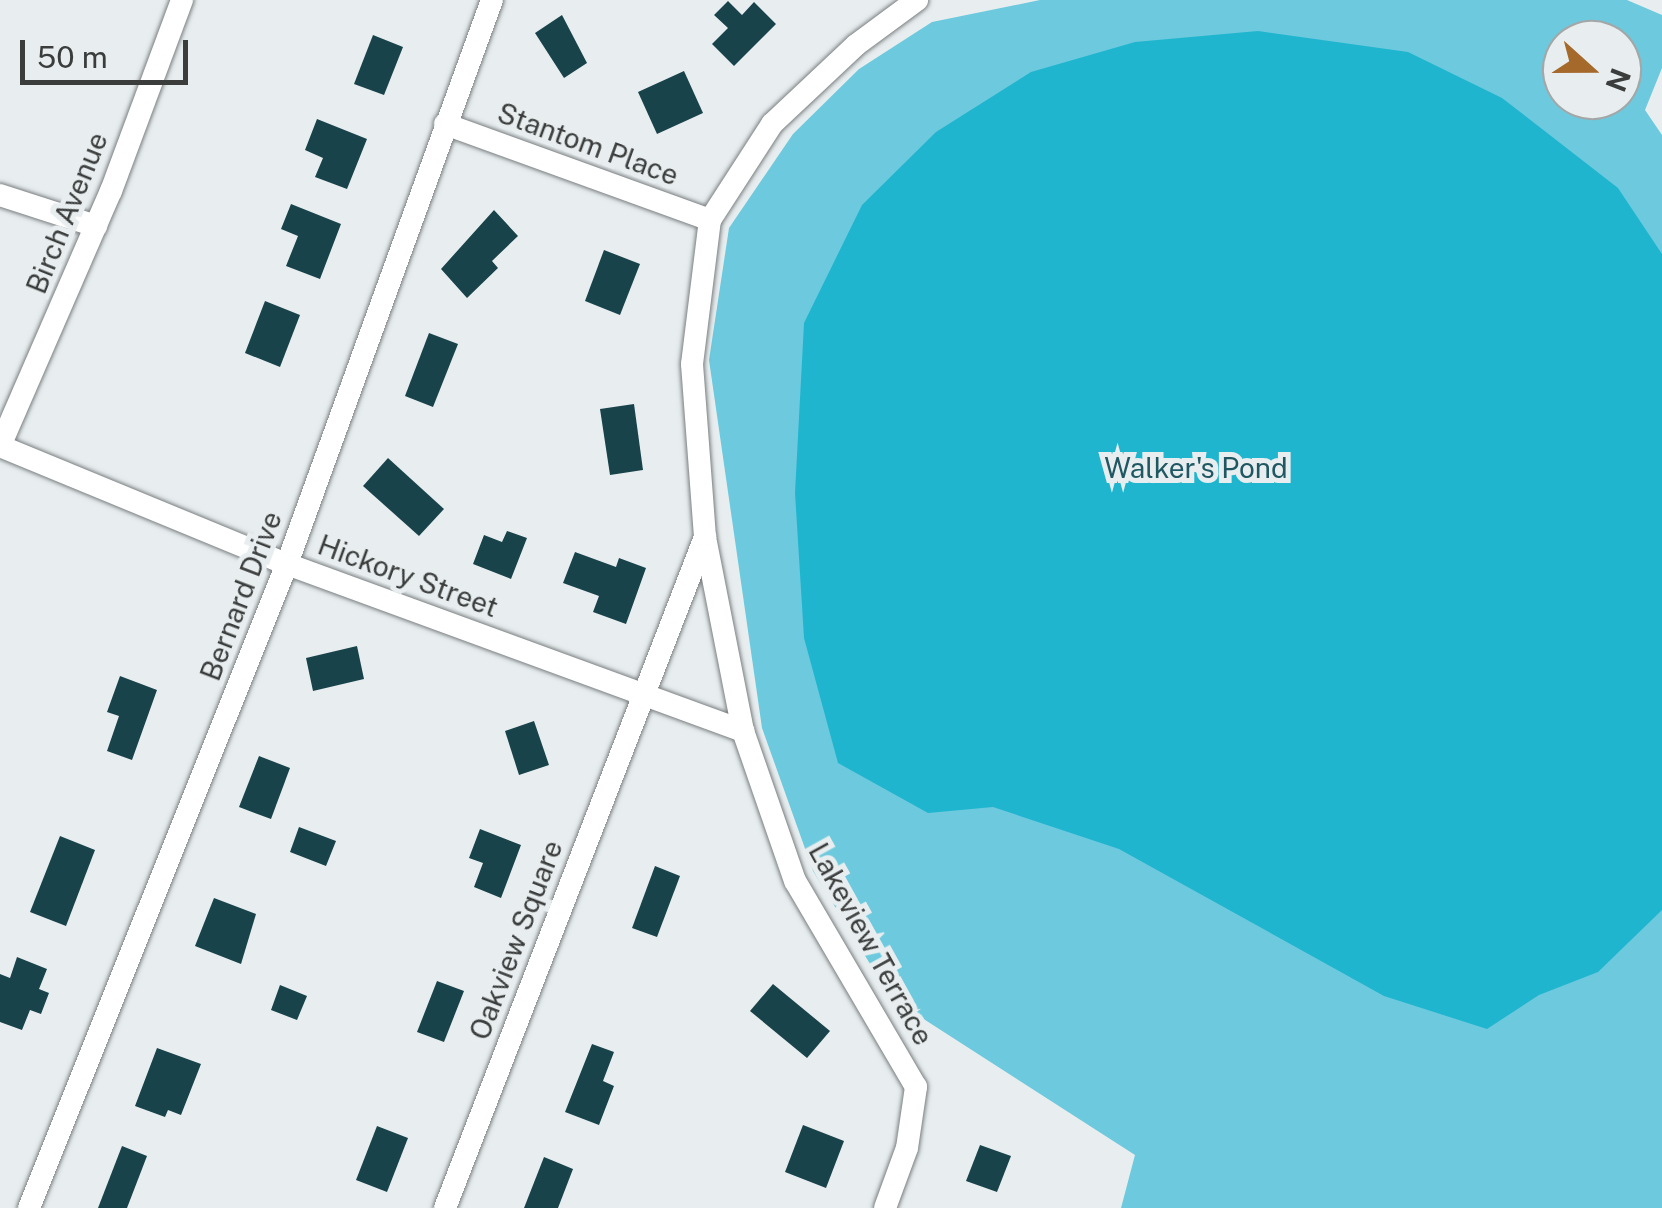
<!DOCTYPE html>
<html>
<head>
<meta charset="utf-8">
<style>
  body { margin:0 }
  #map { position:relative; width:1662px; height:1208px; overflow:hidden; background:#e8eeef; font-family:"Public Sans",sans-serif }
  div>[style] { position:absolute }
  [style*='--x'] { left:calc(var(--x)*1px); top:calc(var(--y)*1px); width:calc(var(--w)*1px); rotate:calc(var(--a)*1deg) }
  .green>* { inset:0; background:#6dc9dd }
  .water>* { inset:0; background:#20b5cf }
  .building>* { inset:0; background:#19434b }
  .roads { filter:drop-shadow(0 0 2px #797e80) drop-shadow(0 0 2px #797e80) }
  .minor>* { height:22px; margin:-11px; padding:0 11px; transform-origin:11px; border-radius:11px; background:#fff }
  span { translate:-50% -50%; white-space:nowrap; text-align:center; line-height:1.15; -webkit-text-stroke:10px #e8eeef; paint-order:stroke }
  .street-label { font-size:28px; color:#3b3d3d }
  .park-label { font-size:28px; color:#1f5762 }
  .north { position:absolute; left:1542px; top:20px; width:100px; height:100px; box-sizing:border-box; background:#e8eeef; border:2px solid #a3a7a8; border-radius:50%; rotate:111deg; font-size:28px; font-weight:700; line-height:40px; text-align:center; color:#3b3d3d }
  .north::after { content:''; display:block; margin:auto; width:35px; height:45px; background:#a5692c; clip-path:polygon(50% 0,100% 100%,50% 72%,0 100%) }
  .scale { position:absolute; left:20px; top:40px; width:168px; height:45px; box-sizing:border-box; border:5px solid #3b3d3d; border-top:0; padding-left:12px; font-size:30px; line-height:35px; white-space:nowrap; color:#3b3d3d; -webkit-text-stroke:8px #e8eeef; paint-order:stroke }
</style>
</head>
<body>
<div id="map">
  <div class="green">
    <div style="clip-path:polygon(evenodd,1040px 0,1627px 0,1662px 15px,1662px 68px,1645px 110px,1662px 135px,1662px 1208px,1121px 1208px,1135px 1155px,891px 998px,813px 871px,762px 728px,709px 360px,729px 228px,793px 134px,859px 69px,932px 22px,1040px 0,1562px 40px,1622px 40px,1622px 100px,1562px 100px,1562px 40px)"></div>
  </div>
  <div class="water">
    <div style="clip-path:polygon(1258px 31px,1408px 52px,1502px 98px,1618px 188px,1662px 254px,1662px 910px,1598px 972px,1539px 995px,1487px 1029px,1384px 996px,1119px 849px,993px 807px,928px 813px,838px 763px,804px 638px,795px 493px,804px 323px,862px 205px,936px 132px,1031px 72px,1135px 42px)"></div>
  </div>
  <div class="building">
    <div style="clip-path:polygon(728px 1px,742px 15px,754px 2px,776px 24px,734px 66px,712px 44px,728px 28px,714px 15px)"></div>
    <div style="clip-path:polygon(562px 15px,587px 63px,564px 78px,535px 33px)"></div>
    <div style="clip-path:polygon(373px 35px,403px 47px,384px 95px,354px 84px)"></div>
    <div style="clip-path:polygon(684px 71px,703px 113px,657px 134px,638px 92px)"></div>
    <div style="clip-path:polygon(317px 119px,367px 139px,347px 189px,315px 177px,323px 158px,305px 150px)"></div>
    <div style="clip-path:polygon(291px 204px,341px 224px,320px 279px,286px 266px,298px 236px,281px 229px)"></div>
    <div style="clip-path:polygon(494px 210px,518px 236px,492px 261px,498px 268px,467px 298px,441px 269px)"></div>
    <div style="clip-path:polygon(604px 250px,640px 264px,620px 315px,585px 301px)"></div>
    <div style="clip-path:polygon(265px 301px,300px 315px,280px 367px,245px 353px)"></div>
    <div style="clip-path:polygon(429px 333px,458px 344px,433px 407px,405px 396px)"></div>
    <div style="clip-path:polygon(634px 404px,643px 470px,610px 475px,600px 409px)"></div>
    <div style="clip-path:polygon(388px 458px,444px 509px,419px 536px,363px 486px)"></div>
    <div style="clip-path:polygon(507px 531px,527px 538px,511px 579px,473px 564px,484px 535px,502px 542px)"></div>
    <div style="clip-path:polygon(575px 552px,616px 567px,619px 558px,646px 568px,626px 624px,593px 612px,599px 596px,563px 583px)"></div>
    <div style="clip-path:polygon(357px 646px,364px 679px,313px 691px,306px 658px)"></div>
    <div style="clip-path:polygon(120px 676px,157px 690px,132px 760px,107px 751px,119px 716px,107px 712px)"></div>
    <div style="clip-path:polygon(534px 721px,549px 765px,519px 775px,505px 731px)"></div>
    <div style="clip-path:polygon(259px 756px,290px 768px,271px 819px,239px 807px)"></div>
    <div style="clip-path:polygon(299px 827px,336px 841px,326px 866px,290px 852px)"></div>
    <div style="clip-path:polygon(480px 829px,521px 845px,501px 898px,474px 887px,483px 863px,469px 858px)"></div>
    <div style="clip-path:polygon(60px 836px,95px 850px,66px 926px,30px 912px)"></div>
    <div style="clip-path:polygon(655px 866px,680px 876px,657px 937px,632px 928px)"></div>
    <div style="clip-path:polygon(214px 898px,256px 914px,241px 964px,195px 946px)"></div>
    <div style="clip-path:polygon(17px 957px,47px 969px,39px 989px,49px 993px,41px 1014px,30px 1010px,22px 1030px,0 1022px,0 974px,10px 978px)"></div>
    <div style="clip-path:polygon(437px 981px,464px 991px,444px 1042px,417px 1032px)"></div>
    <div style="clip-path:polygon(773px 984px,830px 1031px,807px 1058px,750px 1011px)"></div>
    <div style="clip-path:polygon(280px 985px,307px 996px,297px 1020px,271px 1010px)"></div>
    <div style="clip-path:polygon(592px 1044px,614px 1052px,603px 1081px,614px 1086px,599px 1125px,565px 1112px)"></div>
    <div style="clip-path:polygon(157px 1048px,201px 1064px,181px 1115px,168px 1110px,165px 1117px,135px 1106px)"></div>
    <div style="clip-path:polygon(803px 1125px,844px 1141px,826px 1188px,785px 1172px)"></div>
    <div style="clip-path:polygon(377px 1126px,408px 1138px,387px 1192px,356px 1180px)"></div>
    <div style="clip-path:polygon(980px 1145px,1011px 1156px,997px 1192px,966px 1181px)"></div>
    <div style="clip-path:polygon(122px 1146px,147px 1156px,127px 1208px,98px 1208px)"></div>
    <div style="clip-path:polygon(544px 1157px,573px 1169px,558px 1208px,524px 1208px)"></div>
  </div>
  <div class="roads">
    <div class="minor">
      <div style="--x:445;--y:124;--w:282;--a:19.9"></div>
      <div style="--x:0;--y:195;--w:101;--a:17.9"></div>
      <div style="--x:0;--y:446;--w:310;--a:22.4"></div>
      <div style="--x:287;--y:564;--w:486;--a:20.1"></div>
      <div style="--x:0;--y:446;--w:278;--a:-66.5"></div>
      <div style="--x:111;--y:191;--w:204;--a:-69.6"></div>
      <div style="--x:29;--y:1208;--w:694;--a:-68.17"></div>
      <div style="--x:287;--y:564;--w:600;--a:-70.03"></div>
      <div style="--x:445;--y:1208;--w:720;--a:-68.82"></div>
      <div style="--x:885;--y:1208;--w:64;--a:-69.9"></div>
      <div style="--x:907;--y:1148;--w:62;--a:-81.6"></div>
      <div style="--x:916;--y:1087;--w:239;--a:-120.4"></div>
      <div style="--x:795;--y:881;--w:159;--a:-109.1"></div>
      <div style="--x:743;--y:731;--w:198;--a:-101.1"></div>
      <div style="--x:705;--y:537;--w:173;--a:-94.3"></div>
      <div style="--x:692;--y:364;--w:145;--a:-82.9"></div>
      <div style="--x:710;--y:220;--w:114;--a:-57.1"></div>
      <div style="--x:772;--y:124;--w:115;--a:-43.2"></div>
      <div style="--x:856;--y:45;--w:76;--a:-36.4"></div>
    </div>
  </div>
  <div class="street-label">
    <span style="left:588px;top:144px;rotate:20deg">Stantom Place</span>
    <span style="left:67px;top:213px;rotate:-68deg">Birch Avenue</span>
    <span style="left:408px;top:576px;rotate:20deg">Hickory Street</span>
    <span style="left:241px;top:596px;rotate:-69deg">Bernard Drive</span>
    <span style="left:516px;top:940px;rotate:-69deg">Oakview Square</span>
    <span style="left:871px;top:944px;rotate:61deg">Lakeview Terrace</span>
  </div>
  <div class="park-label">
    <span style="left:1196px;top:468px">Walker's Pond</span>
  </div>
  <div class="north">N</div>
  <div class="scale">50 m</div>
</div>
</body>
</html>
